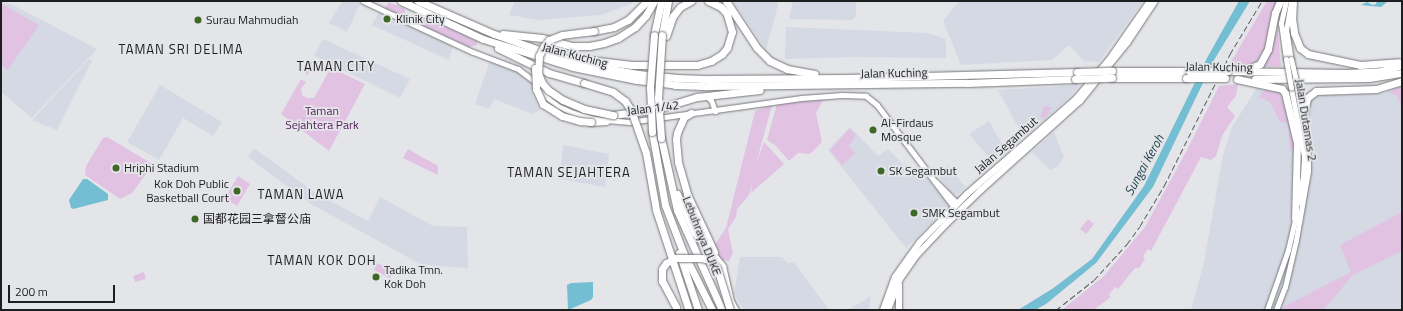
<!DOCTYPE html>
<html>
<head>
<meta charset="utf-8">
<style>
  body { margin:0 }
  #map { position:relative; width:1403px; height:311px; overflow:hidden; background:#e4e5e9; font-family:"Titillium Web","Noto Sans SC",sans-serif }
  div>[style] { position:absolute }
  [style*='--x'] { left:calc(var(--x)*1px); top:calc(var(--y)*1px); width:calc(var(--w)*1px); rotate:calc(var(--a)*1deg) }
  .built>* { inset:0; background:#d5d9e3 }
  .green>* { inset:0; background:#e1c2e3 }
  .water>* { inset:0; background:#73bed2 }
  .roads { filter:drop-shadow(0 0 1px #77787a) drop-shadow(0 0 1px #77787a) }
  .minor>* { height:5px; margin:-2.5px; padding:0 2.5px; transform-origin:2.5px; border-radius:2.5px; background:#fff }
  .major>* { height:6px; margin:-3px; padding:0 3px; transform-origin:3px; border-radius:3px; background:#fff }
  .highway>* { height:7px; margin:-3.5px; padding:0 3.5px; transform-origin:3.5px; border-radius:3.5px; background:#fff }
  .rail>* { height:1px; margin-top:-0.5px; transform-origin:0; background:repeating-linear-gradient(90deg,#5e5f61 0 6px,transparent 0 9px) }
  .bridges { filter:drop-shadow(0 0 1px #77787a) drop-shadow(0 0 1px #77787a) }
  .minor-bridge>* { height:5px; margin:-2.5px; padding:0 2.5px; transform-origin:2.5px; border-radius:2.5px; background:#fff }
  .highway-bridge>* { height:7px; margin:-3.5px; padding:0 3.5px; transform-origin:3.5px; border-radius:3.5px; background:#fff }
  .dots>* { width:11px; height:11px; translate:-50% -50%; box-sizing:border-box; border:2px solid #e4e5e9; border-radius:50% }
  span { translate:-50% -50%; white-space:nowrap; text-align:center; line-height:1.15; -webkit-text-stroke:3.5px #e4e5e9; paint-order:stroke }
  .poi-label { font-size:12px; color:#1d1e1f }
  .left { translate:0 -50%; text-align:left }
  .right { translate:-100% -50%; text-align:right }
  .street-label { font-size:12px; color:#1d1e1f }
  .park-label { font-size:12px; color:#54215a }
  .neighbourhood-label { font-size:13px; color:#1d1e1f; letter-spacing:1px }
  .water-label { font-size:13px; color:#1e414b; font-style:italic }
  .frame { position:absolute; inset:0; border:2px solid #1d1e1f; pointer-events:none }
  .scale { position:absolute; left:8px; top:285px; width:107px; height:18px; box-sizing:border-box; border:2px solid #1d1e1f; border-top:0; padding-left:5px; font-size:12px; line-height:14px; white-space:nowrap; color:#1d1e1f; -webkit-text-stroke:3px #e4e5e9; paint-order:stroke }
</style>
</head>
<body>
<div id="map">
  <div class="built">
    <div style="clip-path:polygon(1px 1px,15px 6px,97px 49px,32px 118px,1px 92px,2px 89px,1px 87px)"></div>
    <div style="clip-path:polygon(342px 1px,361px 2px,347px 32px,329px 23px)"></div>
    <div style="clip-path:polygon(515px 1px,633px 1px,631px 4px,601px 15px,539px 20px,509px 15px)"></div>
    <div style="clip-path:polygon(733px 1px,779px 1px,766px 50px)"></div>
    <div style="clip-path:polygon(793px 1px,856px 1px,856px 16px,852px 20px,789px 19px)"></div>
    <div style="clip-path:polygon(959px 1px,1143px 1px,1099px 62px,1084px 61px,1069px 45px,1052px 60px,961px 65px,943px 21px)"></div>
    <div style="clip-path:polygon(379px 12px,453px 46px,449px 60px,372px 25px)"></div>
    <div style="clip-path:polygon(786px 27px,928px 33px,946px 39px,946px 58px,853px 57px,785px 59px)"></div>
    <div style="clip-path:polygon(323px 39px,410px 79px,400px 98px,314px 56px)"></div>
    <div style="clip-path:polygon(89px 59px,92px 61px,57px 130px,32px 120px)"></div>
    <div style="clip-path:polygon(490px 61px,522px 74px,531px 81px,532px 94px,540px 110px,533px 114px,494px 99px,489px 109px,475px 104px)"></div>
    <div style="clip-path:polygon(1402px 84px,1402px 310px,1191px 310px,1204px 262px,1223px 155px,1232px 127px,1258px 86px,1324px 95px,1382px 94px)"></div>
    <div style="clip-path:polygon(160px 85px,222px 122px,213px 136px,183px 118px,159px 160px,127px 142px)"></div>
    <div style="clip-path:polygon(1079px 85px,1071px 96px,1024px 138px,998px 90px)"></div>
    <div style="clip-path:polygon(989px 121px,1005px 149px,992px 161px,969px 134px)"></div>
    <div style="clip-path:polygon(850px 127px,878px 156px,888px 149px,903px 164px,915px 170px,916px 178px,926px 177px,948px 204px,946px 209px,906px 248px,828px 150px)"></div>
    <div style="clip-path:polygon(1054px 132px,1064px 157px,1057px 167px,1050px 170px,1032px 152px)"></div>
    <div style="clip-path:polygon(563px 145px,609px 154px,605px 187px,560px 179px)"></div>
    <div style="clip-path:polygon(254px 148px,317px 194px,368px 221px,380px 197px,433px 226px,467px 227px,468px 268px,422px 265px,311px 204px,248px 157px)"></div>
    <div style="clip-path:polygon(948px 165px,965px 187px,958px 194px,952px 193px,937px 174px)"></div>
    <div style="clip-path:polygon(740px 257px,782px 257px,787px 263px,794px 262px,829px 310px,744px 310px,734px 293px)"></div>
    <div style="clip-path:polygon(871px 296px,869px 310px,848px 310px)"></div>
  </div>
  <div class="green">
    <div style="clip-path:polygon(1267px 1px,1278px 1px,1265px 51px,1256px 63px,1250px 66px,1229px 65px)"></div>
    <div style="clip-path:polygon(389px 2px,405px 9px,405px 13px,415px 18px,417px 15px,425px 17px,478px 41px,477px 45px,469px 47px,384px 9px)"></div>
    <div style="clip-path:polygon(1282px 2px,1277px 21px,1281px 67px,1260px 66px,1276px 15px)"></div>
    <div style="clip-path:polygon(2px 4px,39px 25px,8px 70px,1px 65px)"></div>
    <div style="clip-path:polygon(313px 59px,365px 84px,329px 151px,281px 114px,301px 79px,306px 82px,301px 89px,302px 95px,307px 98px,314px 98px,329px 71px,314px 63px,308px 75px,305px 73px)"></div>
    <div style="clip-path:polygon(1238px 84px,1236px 96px,1227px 107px,1235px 116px,1222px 136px,1216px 156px,1211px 160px,1201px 157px,1151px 251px,1148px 249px,1143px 256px,1145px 259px,1139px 268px,1135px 268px,1118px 289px,1115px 287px,1109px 295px,1111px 297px,1093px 310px,1062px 310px,1104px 276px,1145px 227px,1186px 152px,1219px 86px)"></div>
    <div style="clip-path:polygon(1402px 85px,1402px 108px,1397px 96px,1389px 93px)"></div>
    <div style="clip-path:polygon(1269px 90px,1279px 92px,1284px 105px,1288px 108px,1294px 139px,1294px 150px,1290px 150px,1288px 123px,1280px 122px,1270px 102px,1259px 97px,1264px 91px)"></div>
    <div style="clip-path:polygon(804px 99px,823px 100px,816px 113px,822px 142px,810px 154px,798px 153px,789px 161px,776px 146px,767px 140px,777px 104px)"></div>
    <div style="clip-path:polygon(772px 105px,756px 164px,764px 142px,784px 164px,751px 193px,752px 184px,749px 195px,737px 209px,736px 217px,728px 229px,733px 253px,729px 261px,721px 260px,714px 246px,726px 228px,755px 111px)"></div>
    <div style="clip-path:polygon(1045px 105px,1052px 108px,1045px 118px,1040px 117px)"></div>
    <div style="clip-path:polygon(849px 129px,856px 135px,849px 146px,855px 153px,842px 165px,830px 150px)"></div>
    <div style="clip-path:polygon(107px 137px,151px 163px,152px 166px,132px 193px,120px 199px,85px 175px,86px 166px,103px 138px)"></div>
    <div style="clip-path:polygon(408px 149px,438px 166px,438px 175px,403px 158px)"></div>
    <div style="clip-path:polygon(238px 176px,250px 184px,237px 206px,225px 198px)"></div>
    <div style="clip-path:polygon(1402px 212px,1402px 251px,1353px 275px,1323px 310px,1284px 310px,1283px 307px,1351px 272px,1340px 245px)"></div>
    <div style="clip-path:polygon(1088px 219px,1094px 224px,1086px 234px,1080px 229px)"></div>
    <div style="clip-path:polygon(377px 263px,394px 271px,390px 278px,374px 270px)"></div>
    <div style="clip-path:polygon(144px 272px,146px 279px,135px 282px,133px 276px)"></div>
  </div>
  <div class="water">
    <div style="clip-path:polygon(1239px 1px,1250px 1px,1214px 60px,1153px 187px,1096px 263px,1046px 304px,1035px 310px,1018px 310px,1052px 289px,1092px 259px,1144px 186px,1207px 58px)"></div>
    <div style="clip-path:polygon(1377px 1px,1387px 2px,1381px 7px,1361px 5px,1367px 2px,1373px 5px,1376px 4px)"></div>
    <div style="clip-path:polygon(83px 179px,87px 179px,108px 194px,108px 200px,73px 209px,71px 208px,69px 200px)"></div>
    <div style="clip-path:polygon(593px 282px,593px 297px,591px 300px,568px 310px,567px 285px,571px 283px)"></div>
  </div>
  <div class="roads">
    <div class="minor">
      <div style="--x:363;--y:1;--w:121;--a:24.9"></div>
      <div style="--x:473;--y:52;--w:48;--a:20.7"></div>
      <div style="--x:518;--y:69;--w:21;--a:37"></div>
      <div style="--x:535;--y:82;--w:21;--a:51"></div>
      <div style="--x:548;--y:98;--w:13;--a:39"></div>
      <div style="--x:558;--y:106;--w:17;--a:24"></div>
      <div style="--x:574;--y:113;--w:22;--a:16"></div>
      <div style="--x:595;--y:119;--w:34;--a:5"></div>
      <div style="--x:629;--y:122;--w:174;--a:-7.9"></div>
      <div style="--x:801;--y:98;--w:41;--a:-4.2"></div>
      <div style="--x:842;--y:95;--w:24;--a:2"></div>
      <div style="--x:866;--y:96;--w:14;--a:39"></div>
      <div style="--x:877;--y:105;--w:126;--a:53"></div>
      <div style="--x:1286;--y:1;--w:23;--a:103"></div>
      <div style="--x:1281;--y:23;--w:36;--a:82"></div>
      <div style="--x:1291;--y:2;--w:27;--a:100"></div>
      <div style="--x:1286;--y:29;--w:30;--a:81"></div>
      <div style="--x:1291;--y:88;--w:69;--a:79.2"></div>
      <div style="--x:1304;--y:156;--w:20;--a:93"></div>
      <div style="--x:1303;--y:176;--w:27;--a:100"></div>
      <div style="--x:706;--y:96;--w:6;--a:39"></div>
      <div style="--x:711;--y:100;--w:12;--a:70"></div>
      <div style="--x:936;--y:182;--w:30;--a:45"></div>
      <div style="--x:1267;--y:310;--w:64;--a:-70.7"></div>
      <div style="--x:1288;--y:250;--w:36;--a:-77"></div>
      <div style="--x:1276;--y:310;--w:25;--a:-69"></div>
      <div style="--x:1285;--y:287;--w:48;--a:-76.8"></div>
      <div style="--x:1296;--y:240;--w:70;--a:-80.1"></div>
      <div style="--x:1308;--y:171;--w:15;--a:-90"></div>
      <div style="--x:1308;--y:156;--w:71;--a:-98.9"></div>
    </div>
    <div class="major">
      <div style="--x:883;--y:310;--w:35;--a:-70"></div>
      <div style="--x:895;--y:277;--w:43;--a:-54.5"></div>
      <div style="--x:920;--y:242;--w:67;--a:-45.6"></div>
      <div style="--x:967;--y:194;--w:145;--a:-41.1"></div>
      <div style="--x:1076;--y:99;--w:51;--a:-49.8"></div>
      <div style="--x:1109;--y:60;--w:72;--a:-55.2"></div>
      <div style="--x:888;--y:310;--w:33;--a:-69"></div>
      <div style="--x:900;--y:279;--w:28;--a:-55"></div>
      <div style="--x:916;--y:256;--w:44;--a:-46.8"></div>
      <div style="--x:946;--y:224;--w:49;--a:-44.2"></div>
      <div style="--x:981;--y:190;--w:133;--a:-42"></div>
      <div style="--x:1080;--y:101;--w:75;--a:-51"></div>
      <div style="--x:1127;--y:43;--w:50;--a:-56.3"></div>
      <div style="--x:899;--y:310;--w:25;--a:-90"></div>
    </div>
    <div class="highway">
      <div style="--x:401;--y:1;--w:90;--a:24.9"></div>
      <div style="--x:483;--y:39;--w:94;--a:17.3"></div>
      <div style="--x:573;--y:67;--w:65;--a:11.5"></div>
      <div style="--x:637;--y:80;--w:38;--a:7"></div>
      <div style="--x:675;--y:85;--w:34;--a:2"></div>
      <div style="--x:709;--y:86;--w:258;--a:-0.7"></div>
      <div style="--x:967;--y:83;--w:108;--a:-2.1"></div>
      <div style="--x:418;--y:1;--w:83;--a:23.5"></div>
      <div style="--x:494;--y:34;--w:69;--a:19.5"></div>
      <div style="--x:559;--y:57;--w:40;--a:14.4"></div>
      <div style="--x:598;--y:67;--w:41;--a:9.9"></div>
      <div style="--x:638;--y:74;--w:39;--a:6"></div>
      <div style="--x:677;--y:78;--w:33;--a:2"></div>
      <div style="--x:710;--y:79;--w:138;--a:-0.4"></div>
      <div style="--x:848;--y:78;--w:229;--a:-1.5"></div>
      <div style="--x:726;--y:1;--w:56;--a:56.6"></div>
      <div style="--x:757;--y:48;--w:18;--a:45"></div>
      <div style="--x:770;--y:61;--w:19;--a:25"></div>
      <div style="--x:787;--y:69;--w:28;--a:10"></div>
      <div style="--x:1293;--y:1;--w:17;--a:93"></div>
      <div style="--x:1292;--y:18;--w:15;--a:82"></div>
      <div style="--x:1294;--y:33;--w:16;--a:68"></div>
      <div style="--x:1300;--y:48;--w:10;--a:37"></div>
      <div style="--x:1308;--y:54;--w:53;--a:11.9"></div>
      <div style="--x:1360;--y:65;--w:39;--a:-4"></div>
      <div style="--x:594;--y:31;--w:20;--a:-11"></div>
      <div style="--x:614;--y:27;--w:16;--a:-27"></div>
      <div style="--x:628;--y:20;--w:27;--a:-45"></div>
      <div style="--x:503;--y:34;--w:39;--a:6"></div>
      <div style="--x:542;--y:38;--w:31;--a:15"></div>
      <div style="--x:572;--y:46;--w:17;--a:0"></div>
      <div style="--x:589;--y:46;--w:15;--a:-11"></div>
      <div style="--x:604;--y:43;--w:15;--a:-20"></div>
      <div style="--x:618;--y:38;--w:20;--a:-33"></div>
      <div style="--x:635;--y:27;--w:16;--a:-47"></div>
      <div style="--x:646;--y:15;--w:16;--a:-60"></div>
      <div style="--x:654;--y:35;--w:35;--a:-78"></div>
      <div style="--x:662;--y:35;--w:35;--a:-80"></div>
      <div style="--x:666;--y:36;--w:21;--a:-71"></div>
      <div style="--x:673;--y:16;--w:11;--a:-52"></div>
      <div style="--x:680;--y:7;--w:13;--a:-29"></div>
      <div style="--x:498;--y:48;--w:57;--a:26.1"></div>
      <div style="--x:549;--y:73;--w:36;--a:16"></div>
      <div style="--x:581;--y:59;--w:51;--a:6.7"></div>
      <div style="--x:632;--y:65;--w:65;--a:0"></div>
      <div style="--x:697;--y:65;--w:15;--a:-16"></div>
      <div style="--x:711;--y:61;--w:13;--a:-32"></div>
      <div style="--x:722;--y:54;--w:8;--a:-50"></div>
      <div style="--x:727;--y:48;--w:17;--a:-73"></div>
      <div style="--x:732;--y:32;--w:19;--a:-106"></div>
      <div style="--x:727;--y:14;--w:9;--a:-131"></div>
      <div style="--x:721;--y:7;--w:14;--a:-155"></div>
      <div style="--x:1248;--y:69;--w:13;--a:-23"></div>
      <div style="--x:1260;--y:64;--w:17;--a:-62"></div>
      <div style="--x:1268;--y:49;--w:37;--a:-79"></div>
      <div style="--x:1275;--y:13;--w:13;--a:-67"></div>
      <div style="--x:1112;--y:71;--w:77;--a:0"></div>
      <div style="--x:1228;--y:71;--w:118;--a:1"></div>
      <div style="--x:1346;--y:73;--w:35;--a:-3"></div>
      <div style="--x:1381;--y:71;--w:22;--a:-16"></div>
      <div style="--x:1112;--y:78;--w:74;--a:0"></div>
      <div style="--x:1237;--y:79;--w:46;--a:12.5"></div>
      <div style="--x:1282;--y:89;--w:5;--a:53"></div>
      <div style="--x:1285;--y:93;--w:51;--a:76.5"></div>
      <div style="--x:1297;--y:143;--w:75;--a:91.5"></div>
      <div style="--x:1255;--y:79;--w:114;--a:-0.5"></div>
      <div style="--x:1369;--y:78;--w:33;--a:-9"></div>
      <div style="--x:691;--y:113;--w:8;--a:150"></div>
      <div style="--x:684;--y:117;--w:17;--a:114"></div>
      <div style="--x:677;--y:133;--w:6;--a:99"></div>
      <div style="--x:676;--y:139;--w:23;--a:85"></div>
      <div style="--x:678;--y:162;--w:33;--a:74"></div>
      <div style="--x:687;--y:194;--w:64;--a:65"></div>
      <div style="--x:613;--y:115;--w:44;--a:-7.8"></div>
      <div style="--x:657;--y:109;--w:42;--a:-16.7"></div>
      <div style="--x:697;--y:97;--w:63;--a:-6.3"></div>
      <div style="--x:1303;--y:117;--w:19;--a:-78"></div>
      <div style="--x:1307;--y:98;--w:11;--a:-38"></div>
      <div style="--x:1316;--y:91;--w:60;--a:-1.9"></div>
      <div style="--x:1376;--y:89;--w:27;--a:-17"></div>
      <div style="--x:591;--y:122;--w:15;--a:-4"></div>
      <div style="--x:652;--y:132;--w:74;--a:79.9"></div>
      <div style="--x:665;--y:205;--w:50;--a:69"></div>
      <div style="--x:683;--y:252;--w:65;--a:63.4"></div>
      <div style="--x:661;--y:138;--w:74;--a:77.5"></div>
      <div style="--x:677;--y:210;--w:110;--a:65.8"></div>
      <div style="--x:677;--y:194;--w:43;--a:65.2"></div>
      <div style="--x:695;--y:233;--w:43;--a:50.7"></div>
      <div style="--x:722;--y:266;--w:36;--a:77"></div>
      <div style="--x:730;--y:301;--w:10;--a:61"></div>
      <div style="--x:679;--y:253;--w:60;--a:71.6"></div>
    </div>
  </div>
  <div class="rail">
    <div style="--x:1056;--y:310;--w:48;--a:-38.3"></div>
    <div style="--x:1094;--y:280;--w:49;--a:-47.5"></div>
    <div style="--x:1127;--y:244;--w:22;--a:-54"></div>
    <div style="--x:1140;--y:226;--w:47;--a:-59"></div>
    <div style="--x:1164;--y:186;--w:148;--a:-63.4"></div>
    <div style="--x:1230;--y:54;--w:62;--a:-58.9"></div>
  </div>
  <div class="bridges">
    <div class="minor-bridge">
      <div style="--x:1286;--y:59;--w:29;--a:80"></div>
      <div style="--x:1291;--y:59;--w:28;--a:77"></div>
    </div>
    <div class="highway-bridge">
      <div style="--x:594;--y:31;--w:32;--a:173"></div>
      <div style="--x:562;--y:35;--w:14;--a:159"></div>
      <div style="--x:549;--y:40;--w:8;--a:130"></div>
      <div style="--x:544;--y:46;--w:11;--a:117"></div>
      <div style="--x:539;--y:56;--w:17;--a:93"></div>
      <div style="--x:538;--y:73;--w:11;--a:68"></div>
      <div style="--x:542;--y:83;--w:9;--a:49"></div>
      <div style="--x:548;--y:90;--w:18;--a:34"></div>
      <div style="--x:563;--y:100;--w:23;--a:23"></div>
      <div style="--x:584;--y:109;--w:30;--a:12"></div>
      <div style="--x:535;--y:68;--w:21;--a:87"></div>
      <div style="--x:536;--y:89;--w:17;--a:65"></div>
      <div style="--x:543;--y:104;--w:22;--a:32"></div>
      <div style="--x:562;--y:116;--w:19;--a:16"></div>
      <div style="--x:580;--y:121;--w:11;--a:5"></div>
      <div style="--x:1189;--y:71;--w:39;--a:0"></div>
      <div style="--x:1077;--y:72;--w:35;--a:-2"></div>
      <div style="--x:1186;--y:78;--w:39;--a:0"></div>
      <div style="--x:1075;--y:79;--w:37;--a:-2"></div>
      <div style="--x:584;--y:83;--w:30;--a:17"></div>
      <div style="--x:613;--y:92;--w:15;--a:37"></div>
      <div style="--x:625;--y:101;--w:11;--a:56"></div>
      <div style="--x:631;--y:110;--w:46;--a:70.8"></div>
      <div style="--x:646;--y:153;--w:58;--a:80"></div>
      <div style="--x:656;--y:210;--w:103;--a:71.9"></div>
      <div style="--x:652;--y:132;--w:45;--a:-92.5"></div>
      <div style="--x:650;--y:87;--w:52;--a:-85.6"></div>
      <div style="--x:661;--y:138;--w:40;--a:-94.3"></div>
      <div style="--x:658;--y:98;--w:63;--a:-86.4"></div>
      <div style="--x:676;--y:307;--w:30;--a:-118"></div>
      <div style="--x:662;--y:281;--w:12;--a:-90"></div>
      <div style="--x:662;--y:269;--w:7;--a:-56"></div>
      <div style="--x:666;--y:263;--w:11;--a:-27"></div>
      <div style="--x:676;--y:258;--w:25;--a:0"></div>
      <div style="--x:701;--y:258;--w:8;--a:14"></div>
      <div style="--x:709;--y:260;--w:11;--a:45"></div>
      <div style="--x:717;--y:268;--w:44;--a:72.8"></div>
    </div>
  </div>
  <div class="dots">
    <div style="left:387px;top:19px;background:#3d6825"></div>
    <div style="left:198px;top:20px;background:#3d6825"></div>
    <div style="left:873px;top:130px;background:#3d6825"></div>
    <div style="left:116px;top:168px;background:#3d6825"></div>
    <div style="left:881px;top:171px;background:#3d6825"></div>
    <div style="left:237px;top:191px;background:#3d6825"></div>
    <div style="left:914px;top:213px;background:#3d6825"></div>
    <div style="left:195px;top:219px;background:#3d6825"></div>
    <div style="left:376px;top:277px;background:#3d6825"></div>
  </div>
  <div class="poi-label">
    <span class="left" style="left:396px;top:19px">Klinik City</span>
    <span class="left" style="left:206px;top:20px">Surau Mahmudiah</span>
    <span class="left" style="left:881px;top:130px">Al-Firdaus<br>Mosque</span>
    <span class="left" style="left:124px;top:168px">Hriphi Stadium</span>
    <span class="left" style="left:889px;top:171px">SK Segambut</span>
    <span class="right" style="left:229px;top:191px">Kok Doh Public<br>Basketball Court</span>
    <span class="left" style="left:922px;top:213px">SMK Segambut</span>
    <span class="left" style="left:203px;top:219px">国都花园三拿督公庙</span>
    <span class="left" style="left:384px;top:277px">Tadika Tmn.<br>Kok Doh</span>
  </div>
  <div class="street-label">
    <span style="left:575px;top:55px;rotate:15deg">Jalan Kuching</span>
    <span style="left:1219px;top:67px;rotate:1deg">Jalan Kuching</span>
    <span style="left:894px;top:73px;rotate:-1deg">Jalan Kuching</span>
    <span style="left:653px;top:108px;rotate:-7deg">Jalan 1/42</span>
    <span style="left:1306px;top:120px;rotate:81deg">Jalan Dutamas 2</span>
    <span style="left:1006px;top:145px;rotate:-41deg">Jalan Segambut</span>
    <span style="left:702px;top:236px;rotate:68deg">Lebuhraya DUKE</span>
  </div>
  <div class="park-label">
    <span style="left:322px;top:118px">Taman<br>Sejahtera Park</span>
  </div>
  <div class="neighbourhood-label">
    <span style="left:181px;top:49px">TAMAN SRI DELIMA</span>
    <span style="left:336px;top:66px">TAMAN CITY</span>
    <span style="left:569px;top:172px">TAMAN SEJAHTERA</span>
    <span style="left:301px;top:194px">TAMAN LAWA</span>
    <span style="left:322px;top:260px">TAMAN KOK DOH</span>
  </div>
  <div class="water-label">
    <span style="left:1144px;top:165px;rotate:-61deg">Sungai Keroh</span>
  </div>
  <div class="frame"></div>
  <div class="scale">200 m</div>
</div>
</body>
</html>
